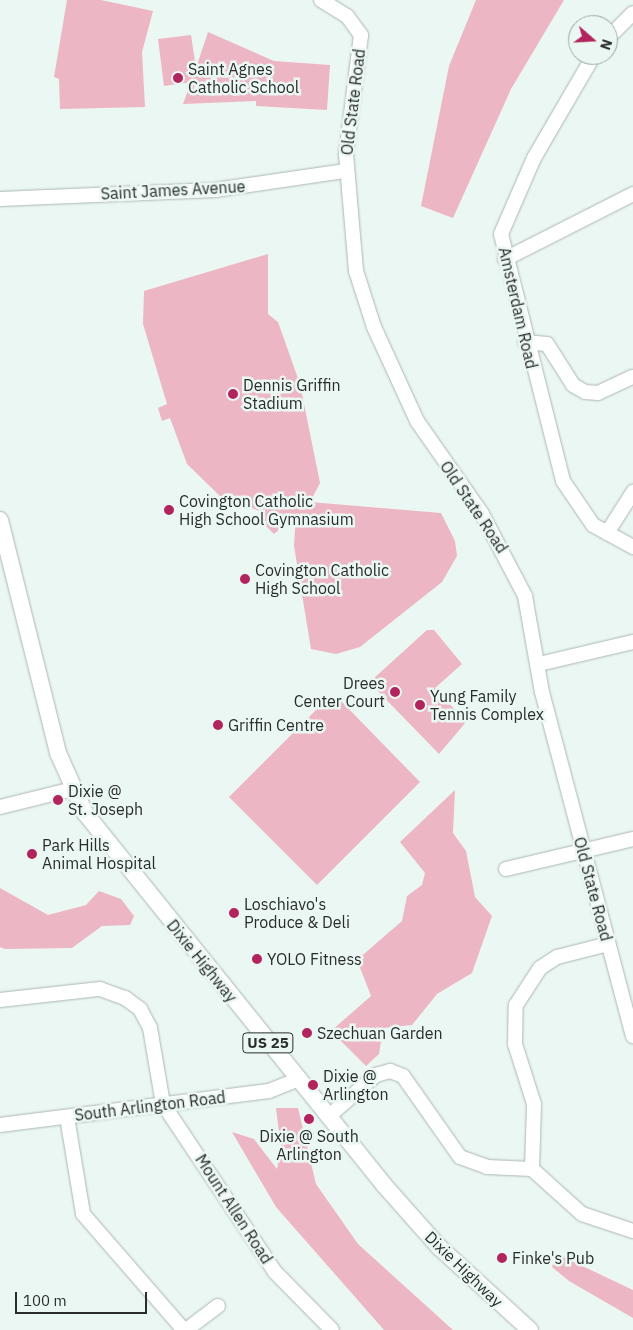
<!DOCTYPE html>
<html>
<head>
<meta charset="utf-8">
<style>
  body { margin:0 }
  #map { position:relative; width:633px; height:1330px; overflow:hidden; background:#ebf7f3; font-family:"IBM Plex Sans",sans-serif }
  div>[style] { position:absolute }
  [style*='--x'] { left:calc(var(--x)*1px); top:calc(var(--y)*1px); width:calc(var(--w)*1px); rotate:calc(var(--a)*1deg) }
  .green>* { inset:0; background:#edb6c4 }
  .roads { filter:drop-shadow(0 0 1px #abb7b3) drop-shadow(0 0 1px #abb7b3) }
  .minor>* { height:14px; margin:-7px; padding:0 7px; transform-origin:7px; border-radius:7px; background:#fff }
  .major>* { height:16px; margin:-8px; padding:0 8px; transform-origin:8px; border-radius:8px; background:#fff }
  .dots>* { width:14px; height:14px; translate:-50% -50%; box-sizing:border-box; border:2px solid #ebf7f3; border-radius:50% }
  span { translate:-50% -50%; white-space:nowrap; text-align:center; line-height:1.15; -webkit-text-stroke:5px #ebf7f3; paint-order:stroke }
  .shield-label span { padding:1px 4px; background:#ebf7f3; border:1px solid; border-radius:4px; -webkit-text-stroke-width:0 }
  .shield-label { font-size:15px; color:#292d2c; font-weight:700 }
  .poi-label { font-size:16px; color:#292d2c }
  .left { translate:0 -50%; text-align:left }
  .right { translate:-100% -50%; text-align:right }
  .street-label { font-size:16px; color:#292d2c }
  .north { position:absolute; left:568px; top:15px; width:50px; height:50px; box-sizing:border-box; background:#ebf7f3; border:1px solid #9da6a3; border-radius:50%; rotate:109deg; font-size:14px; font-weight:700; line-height:20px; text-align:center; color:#292d2c }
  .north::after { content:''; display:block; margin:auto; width:18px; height:22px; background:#b1245e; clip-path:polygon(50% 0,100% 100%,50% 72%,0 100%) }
  .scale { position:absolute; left:15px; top:1292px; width:132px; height:22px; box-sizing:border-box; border:2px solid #292d2c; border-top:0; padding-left:6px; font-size:15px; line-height:18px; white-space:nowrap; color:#292d2c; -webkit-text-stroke:4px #ebf7f3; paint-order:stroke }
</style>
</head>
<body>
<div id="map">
  <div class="green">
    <div style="clip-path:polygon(67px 0,101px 0,153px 11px,142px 52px,145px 107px,60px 109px,59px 79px,54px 77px)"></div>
    <div style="clip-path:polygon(476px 0,564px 0,511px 89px,453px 218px,421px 206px,449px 66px)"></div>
    <div style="clip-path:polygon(208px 32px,274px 61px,330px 65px,327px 110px,256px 106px,256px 101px,183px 104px,191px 82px,164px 86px,158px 39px,191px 35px,196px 68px)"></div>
    <div style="clip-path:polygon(268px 254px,268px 314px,278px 322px,300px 384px,320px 483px,310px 502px,441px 513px,455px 541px,457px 556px,442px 582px,360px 647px,336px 654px,311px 649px,294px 546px,296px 515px,274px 534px,265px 525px,263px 512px,222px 498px,187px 464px,170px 418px,162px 421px,158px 408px,167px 404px,143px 324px,144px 291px)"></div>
    <div style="clip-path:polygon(427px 630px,434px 630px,462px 664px,435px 688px,466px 722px,439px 754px,373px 686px,373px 679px)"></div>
    <div style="clip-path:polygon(342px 702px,420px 782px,317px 885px,229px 797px,319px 707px)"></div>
    <div style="clip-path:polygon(455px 790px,453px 833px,466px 851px,475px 897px,492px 916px,472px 973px,437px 994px,412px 1025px,383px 1028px,379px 1054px,366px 1066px,331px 1031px,371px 996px,357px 960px,402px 921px,407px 896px,422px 885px,425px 873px,400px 842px)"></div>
    <div style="clip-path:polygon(0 888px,48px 915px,86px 905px,99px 891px,121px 899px,134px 916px,130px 925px,102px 926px,72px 948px,5px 949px,0 947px)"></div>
    <div style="clip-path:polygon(276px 1108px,298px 1108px,316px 1184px,358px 1244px,453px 1330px,384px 1330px,276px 1207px,232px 1132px,254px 1139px,277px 1169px,281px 1149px)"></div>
    <div style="clip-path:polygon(557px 1254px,633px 1290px,633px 1318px,569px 1281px,552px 1267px)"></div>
  </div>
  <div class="roads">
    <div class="minor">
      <div style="--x:321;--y:0;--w:31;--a:32"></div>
      <div style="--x:347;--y:16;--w:24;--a:54"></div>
      <div style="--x:361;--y:35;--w:120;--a:97.2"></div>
      <div style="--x:346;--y:154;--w:117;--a:85.1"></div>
      <div style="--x:356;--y:271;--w:59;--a:72.2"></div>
      <div style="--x:374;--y:327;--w:103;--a:65.4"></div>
      <div style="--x:417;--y:421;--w:113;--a:55"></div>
      <div style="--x:482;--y:514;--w:93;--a:62.3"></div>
      <div style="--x:525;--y:596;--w:97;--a:80"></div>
      <div style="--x:542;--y:692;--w:356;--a:75.2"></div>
      <div style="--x:608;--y:38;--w:35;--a:-45"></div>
      <div style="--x:594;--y:55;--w:119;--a:120.2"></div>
      <div style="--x:534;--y:158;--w:83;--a:113.5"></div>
      <div style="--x:501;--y:234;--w:255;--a:75.9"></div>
      <div style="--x:563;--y:481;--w:53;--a:55.7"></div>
      <div style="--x:593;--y:525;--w:46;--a:28.8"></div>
      <div style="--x:0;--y:199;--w:215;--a:-2.4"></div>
      <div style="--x:215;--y:190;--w:132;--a:-8.3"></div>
      <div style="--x:505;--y:259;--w:144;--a:-26.9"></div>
      <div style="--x:525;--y:342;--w:22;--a:5"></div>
      <div style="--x:547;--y:344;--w:49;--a:57.6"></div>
      <div style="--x:573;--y:385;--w:14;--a:30"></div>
      <div style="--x:585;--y:392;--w:13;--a:4"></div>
      <div style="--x:598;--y:393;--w:38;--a:-25"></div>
      <div style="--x:607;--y:533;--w:49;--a:-57.6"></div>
      <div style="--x:539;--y:664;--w:97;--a:-13.2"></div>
      <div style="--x:0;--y:807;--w:75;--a:-13.9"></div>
      <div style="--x:506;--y:869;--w:130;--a:-13.3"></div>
      <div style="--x:0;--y:1000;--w:101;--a:-6.3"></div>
      <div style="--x:100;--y:989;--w:27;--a:20"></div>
      <div style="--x:125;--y:998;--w:19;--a:36"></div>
      <div style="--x:140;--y:1009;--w:21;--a:62"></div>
      <div style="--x:150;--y:1028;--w:77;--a:80.3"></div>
      <div style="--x:163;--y:1104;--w:202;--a:56.3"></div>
      <div style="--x:275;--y:1272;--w:81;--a:45.5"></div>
      <div style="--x:67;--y:1117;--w:98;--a:80.6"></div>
      <div style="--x:83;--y:1214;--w:154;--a:49"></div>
      <div style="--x:328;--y:1117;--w:64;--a:-41.2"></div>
      <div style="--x:376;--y:1075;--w:15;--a:-16"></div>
      <div style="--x:390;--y:1071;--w:14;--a:21"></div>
      <div style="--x:403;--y:1076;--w:99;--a:54.9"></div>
      <div style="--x:460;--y:1157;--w:29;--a:20"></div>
      <div style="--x:487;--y:1167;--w:45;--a:2.5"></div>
      <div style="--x:532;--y:1169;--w:67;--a:42"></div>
      <div style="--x:582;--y:1214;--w:54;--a:18.4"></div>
      <div style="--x:0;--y:1125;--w:271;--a:-7.2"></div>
      <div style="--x:269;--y:1091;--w:31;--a:-22"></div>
      <div style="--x:532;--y:1169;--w:65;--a:-88.2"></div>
      <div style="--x:534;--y:1104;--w:63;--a:-107.6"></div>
      <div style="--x:515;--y:1044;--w:39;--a:-89"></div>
      <div style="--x:516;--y:1005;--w:44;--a:-57"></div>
      <div style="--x:540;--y:968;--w:20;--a:-33"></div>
      <div style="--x:557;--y:957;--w:53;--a:-14.3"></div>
      <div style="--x:186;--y:1330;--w:40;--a:-37"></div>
    </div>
    <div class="major">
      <div style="--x:0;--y:520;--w:240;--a:76"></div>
      <div style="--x:58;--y:753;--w:66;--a:65.8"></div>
      <div style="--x:85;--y:813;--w:477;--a:51.2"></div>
      <div style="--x:384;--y:1185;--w:83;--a:48.4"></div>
      <div style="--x:439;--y:1247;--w:123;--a:42.4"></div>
    </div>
  </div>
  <div class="dots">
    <div style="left:178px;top:78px;background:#b1245e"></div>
    <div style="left:233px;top:394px;background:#b1245e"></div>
    <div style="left:169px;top:510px;background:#b1245e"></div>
    <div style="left:245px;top:579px;background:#b1245e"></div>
    <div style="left:395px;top:692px;background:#b1245e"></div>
    <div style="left:420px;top:705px;background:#b1245e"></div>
    <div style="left:218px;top:725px;background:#b1245e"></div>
    <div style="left:58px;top:800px;background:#b1245e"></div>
    <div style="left:32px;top:854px;background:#b1245e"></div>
    <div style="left:234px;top:913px;background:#b1245e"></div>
    <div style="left:257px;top:959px;background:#b1245e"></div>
    <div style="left:307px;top:1033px;background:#b1245e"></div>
    <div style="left:313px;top:1085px;background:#b1245e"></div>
    <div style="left:309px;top:1119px;background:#b1245e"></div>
    <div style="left:502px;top:1258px;background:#b1245e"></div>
  </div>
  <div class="shield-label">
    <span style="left:268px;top:1043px">US 25</span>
  </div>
  <div class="poi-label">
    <span class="left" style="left:188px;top:78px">Saint Agnes<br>Catholic School</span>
    <span class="left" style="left:243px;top:394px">Dennis Griffin<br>Stadium</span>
    <span class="left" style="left:179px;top:510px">Covington Catholic<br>High School Gymnasium</span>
    <span class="left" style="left:255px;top:579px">Covington Catholic<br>High School</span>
    <span class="right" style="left:385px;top:692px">Drees<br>Center Court</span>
    <span class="left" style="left:430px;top:705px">Yung Family<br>Tennis Complex</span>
    <span class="left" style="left:228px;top:725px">Griffin Centre</span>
    <span class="left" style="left:68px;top:800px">Dixie @<br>St. Joseph</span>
    <span class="left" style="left:42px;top:854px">Park Hills<br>Animal Hospital</span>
    <span class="left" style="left:244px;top:913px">Loschiavo's<br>Produce &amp; Deli</span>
    <span class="left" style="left:267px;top:959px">YOLO Fitness</span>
    <span class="left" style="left:317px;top:1033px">Szechuan Garden</span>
    <span class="left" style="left:323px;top:1085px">Dixie @<br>Arlington</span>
    <span style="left:309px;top:1145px">Dixie @ South<br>Arlington</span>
    <span class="left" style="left:512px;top:1258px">Finke's Pub</span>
  </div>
  <div class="street-label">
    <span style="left:353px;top:102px;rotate:-83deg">Old State Road</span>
    <span style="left:173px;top:190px;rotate:-3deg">Saint James Avenue</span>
    <span style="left:518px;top:308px;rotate:77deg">Amsterdam Road</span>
    <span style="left:474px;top:507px;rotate:56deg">Old State Road</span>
    <span style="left:593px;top:889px;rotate:75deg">Old State Road</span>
    <span style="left:202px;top:961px;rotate:51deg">Dixie Highway</span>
    <span style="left:150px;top:1106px;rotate:-7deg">South Arlington Road</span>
    <span style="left:234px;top:1209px;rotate:57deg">Mount Allen Road</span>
    <span style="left:464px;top:1269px;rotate:44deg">Dixie Highway</span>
  </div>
  <div class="north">N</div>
  <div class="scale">100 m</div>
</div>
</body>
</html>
